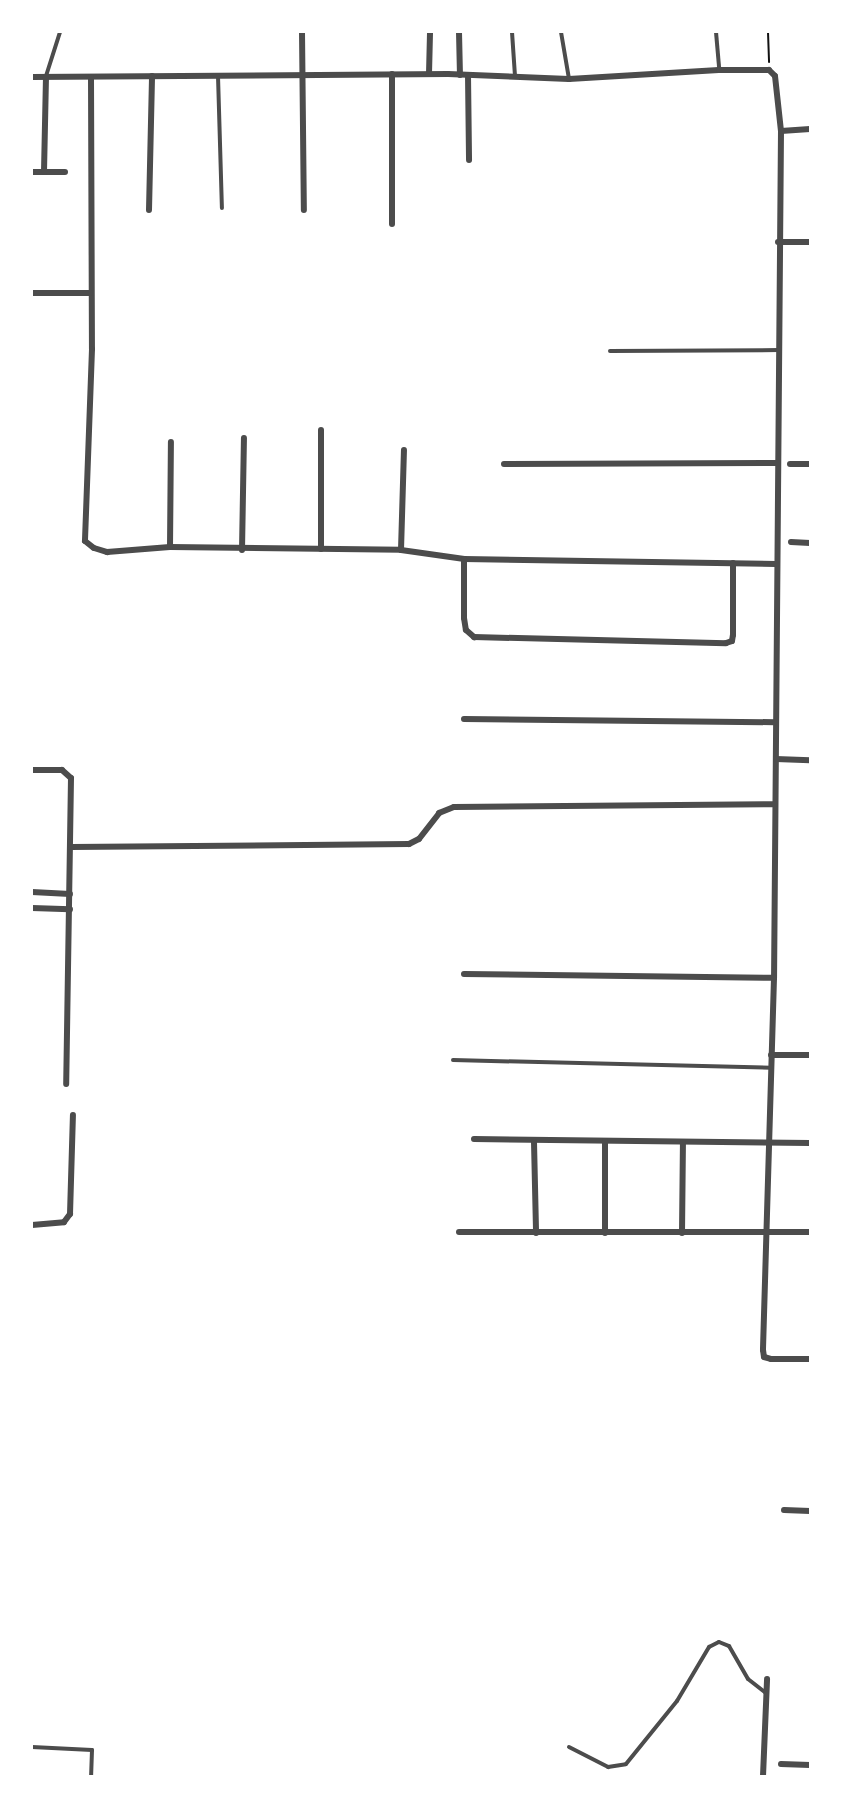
<!DOCTYPE html>
<html>
<head>
<meta charset="utf-8">
<style>
  body { margin:0 }
  #map { position:relative; width:842px; height:1808px; overflow:hidden; background:#fff; font-family:Inter,sans-serif }
  div>[style] { position:absolute }
  [style*='--x'] { left:calc(var(--x)*1px); top:calc(var(--y)*1px); width:calc(var(--w)*1px); rotate:calc(var(--a)*1deg) }
  .path>* { height:2px; margin:-1px; padding:0 1px; transform-origin:1px; border-radius:1px; background:#111 }
  .service>* { height:4px; margin:-2px; padding:0 2px; transform-origin:2px; border-radius:2px; background:#4c4c4c }
  .minor>* { height:6px; margin:-3px; padding:0 3px; transform-origin:3px; border-radius:3px; background:#4c4c4c }
  span { translate:-50% -50%; white-space:nowrap; text-align:center; line-height:1.15; -webkit-text-stroke:6px #fff; paint-order:stroke }
  .frame { position:absolute; inset:0; border:33px solid #fff; pointer-events:none }
</style>
</head>
<body>
<div id="map">
  <div class="path">
    <div style="--x:768;--y:32;--w:30;--a:88"></div>
  </div>
  <div class="service">
    <div style="--x:512;--y:32;--w:44;--a:86.1"></div>
    <div style="--x:561;--y:32;--w:48;--a:80.3"></div>
    <div style="--x:716;--y:32;--w:38;--a:85"></div>
    <div style="--x:46;--y:76;--w:46;--a:-72.3"></div>
    <div style="--x:218;--y:76;--w:132;--a:88.3"></div>
    <div style="--x:610;--y:351;--w:169;--a:-0.3"></div>
    <div style="--x:453;--y:1060;--w:318;--a:1.4"></div>
    <div style="--x:32;--y:1747;--w:60;--a:2.9"></div>
    <div style="--x:92;--y:1750;--w:26;--a:92"></div>
    <div style="--x:569;--y:1747;--w:44;--a:27.1"></div>
    <div style="--x:608;--y:1767;--w:18;--a:-9"></div>
    <div style="--x:626;--y:1764;--w:81;--a:-51"></div>
    <div style="--x:677;--y:1701;--w:63;--a:-59.3"></div>
    <div style="--x:709;--y:1647;--w:11;--a:-27"></div>
    <div style="--x:719;--y:1642;--w:11;--a:22"></div>
    <div style="--x:729;--y:1646;--w:38;--a:60"></div>
    <div style="--x:748;--y:1679;--w:23;--a:38"></div>
  </div>
  <div class="minor">
    <div style="--x:302;--y:32;--w:178;--a:89.4"></div>
    <div style="--x:459;--y:32;--w:43;--a:88.7"></div>
    <div style="--x:392;--y:74;--w:150;--a:90"></div>
    <div style="--x:429;--y:74;--w:42;--a:-88.6"></div>
    <div style="--x:468;--y:75;--w:85;--a:89.3"></div>
    <div style="--x:32;--y:77;--w:416;--a:-0.4"></div>
    <div style="--x:448;--y:74;--w:121;--a:2.4"></div>
    <div style="--x:569;--y:79;--w:150;--a:-3.4"></div>
    <div style="--x:719;--y:70;--w:50;--a:0"></div>
    <div style="--x:769;--y:70;--w:8;--a:45"></div>
    <div style="--x:775;--y:76;--w:55;--a:83.8"></div>
    <div style="--x:781;--y:131;--w:847;--a:90.47"></div>
    <div style="--x:774;--y:978;--w:372;--a:91.7"></div>
    <div style="--x:763;--y:1350;--w:7;--a:82"></div>
    <div style="--x:764;--y:1357;--w:7;--a:16"></div>
    <div style="--x:771;--y:1359;--w:39;--a:0"></div>
    <div style="--x:91;--y:77;--w:272;--a:89.8"></div>
    <div style="--x:92;--y:349;--w:192;--a:92.1"></div>
    <div style="--x:85;--y:541;--w:11;--a:38"></div>
    <div style="--x:94;--y:548;--w:14;--a:17"></div>
    <div style="--x:107;--y:552;--w:63;--a:-4.5"></div>
    <div style="--x:170;--y:547;--w:231;--a:0.7"></div>
    <div style="--x:401;--y:550;--w:64;--a:8.1"></div>
    <div style="--x:464;--y:559;--w:312;--a:0.9"></div>
    <div style="--x:781;--y:131;--w:29;--a:-4"></div>
    <div style="--x:32;--y:172;--w:33;--a:0"></div>
    <div style="--x:44;--y:172;--w:95;--a:-88.8"></div>
    <div style="--x:149;--y:210;--w:134;--a:-88.7"></div>
    <div style="--x:778;--y:242;--w:32;--a:0"></div>
    <div style="--x:32;--y:293;--w:58;--a:0"></div>
    <div style="--x:321;--y:430;--w:119;--a:90"></div>
    <div style="--x:504;--y:464;--w:274;--a:-0.2"></div>
    <div style="--x:790;--y:464;--w:20;--a:0"></div>
    <div style="--x:791;--y:542;--w:19;--a:3"></div>
    <div style="--x:170;--y:547;--w:105;--a:-89.5"></div>
    <div style="--x:242;--y:550;--w:112;--a:-89"></div>
    <div style="--x:401;--y:550;--w:100;--a:-88.3"></div>
    <div style="--x:464;--y:559;--w:59;--a:90"></div>
    <div style="--x:464;--y:618;--w:12;--a:81"></div>
    <div style="--x:466;--y:630;--w:11;--a:41"></div>
    <div style="--x:474;--y:637;--w:252;--a:1.4"></div>
    <div style="--x:726;--y:643;--w:6;--a:-18"></div>
    <div style="--x:732;--y:641;--w:6;--a:-81"></div>
    <div style="--x:733;--y:635;--w:72;--a:-90"></div>
    <div style="--x:464;--y:719;--w:311;--a:0.6"></div>
    <div style="--x:776;--y:759;--w:34;--a:2"></div>
    <div style="--x:32;--y:770;--w:30;--a:0"></div>
    <div style="--x:62;--y:770;--w:12;--a:42"></div>
    <div style="--x:71;--y:778;--w:306;--a:90.9"></div>
    <div style="--x:71;--y:847;--w:338;--a:-0.5"></div>
    <div style="--x:409;--y:844;--w:11;--a:-27"></div>
    <div style="--x:419;--y:839;--w:33;--a:-52"></div>
    <div style="--x:439;--y:813;--w:16;--a:-22"></div>
    <div style="--x:454;--y:807;--w:321;--a:-0.5"></div>
    <div style="--x:32;--y:892;--w:38;--a:3"></div>
    <div style="--x:32;--y:908;--w:38;--a:2"></div>
    <div style="--x:464;--y:974;--w:310;--a:0.7"></div>
    <div style="--x:771;--y:1055;--w:39;--a:0"></div>
    <div style="--x:474;--y:1139;--w:336;--a:0.7"></div>
    <div style="--x:605;--y:1141;--w:92;--a:90"></div>
    <div style="--x:534;--y:1142;--w:91;--a:88.7"></div>
    <div style="--x:32;--y:1225;--w:32;--a:-5"></div>
    <div style="--x:64;--y:1222;--w:10;--a:-53"></div>
    <div style="--x:70;--y:1214;--w:99;--a:-88.3"></div>
    <div style="--x:459;--y:1232;--w:351;--a:0"></div>
    <div style="--x:682;--y:1233;--w:91;--a:-89.4"></div>
    <div style="--x:784;--y:1510;--w:26;--a:2"></div>
    <div style="--x:781;--y:1764;--w:29;--a:2"></div>
    <div style="--x:763;--y:1776;--w:97;--a:-87.6"></div>
  </div>
  <div class="frame"></div>
</div>
</body>
</html>
